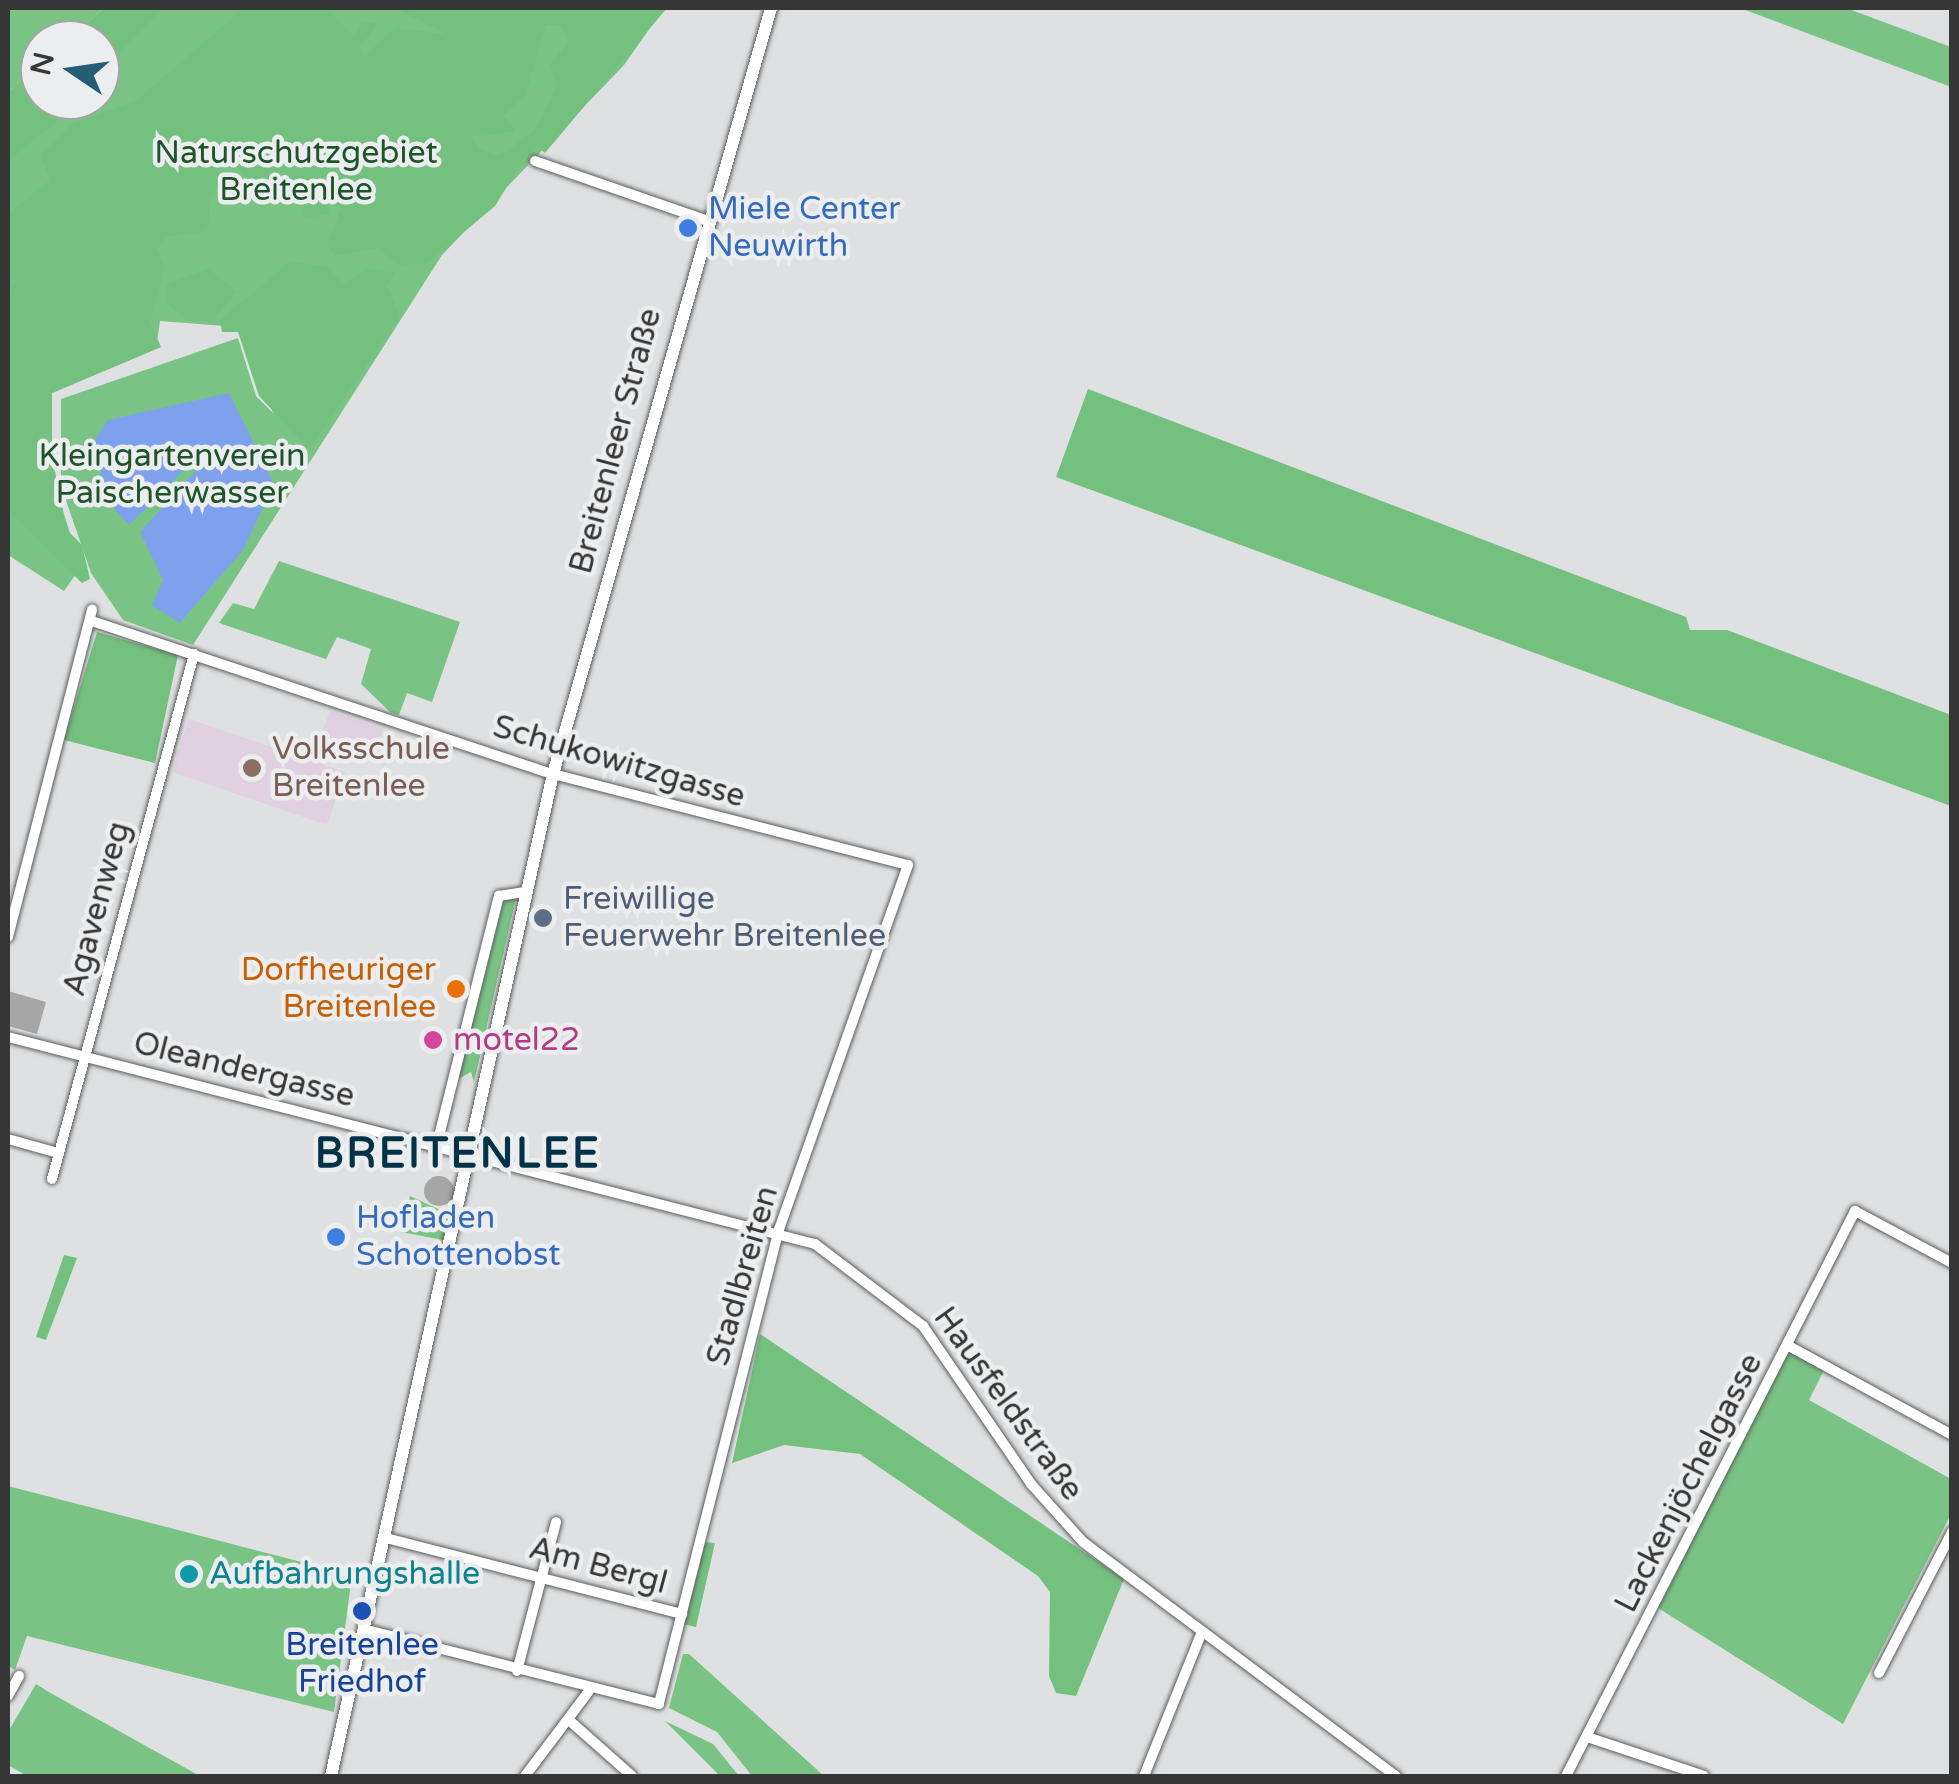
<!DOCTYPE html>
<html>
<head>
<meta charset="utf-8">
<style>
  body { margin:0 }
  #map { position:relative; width:1959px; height:1784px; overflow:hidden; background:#dfe0e1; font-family:"Varela Round",sans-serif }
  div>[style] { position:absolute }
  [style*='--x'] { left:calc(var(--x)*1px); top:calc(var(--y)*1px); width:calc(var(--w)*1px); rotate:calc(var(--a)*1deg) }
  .education>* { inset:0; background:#e0d0e2 }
  .green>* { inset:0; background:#79c484 }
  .forest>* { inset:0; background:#73c07f }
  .water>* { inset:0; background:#7ea1ee }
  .building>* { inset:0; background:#a6a6a7 }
  .round { border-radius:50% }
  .roads { filter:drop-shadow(0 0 2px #5b5d5d) drop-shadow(0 0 2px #5b5d5d) }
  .minor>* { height:10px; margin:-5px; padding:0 5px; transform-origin:5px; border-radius:5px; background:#fff }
  .major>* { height:12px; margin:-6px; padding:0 6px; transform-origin:6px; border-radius:6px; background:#fff }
  .dots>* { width:28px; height:28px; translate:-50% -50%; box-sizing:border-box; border:5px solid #ecedee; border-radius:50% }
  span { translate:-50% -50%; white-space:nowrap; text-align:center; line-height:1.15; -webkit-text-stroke:9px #ecedee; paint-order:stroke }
  .park-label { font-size:32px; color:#1e542a }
  .shop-label { font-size:32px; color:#366cbe }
  .left { translate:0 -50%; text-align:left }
  .street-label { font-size:32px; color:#363636 }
  .education-label { font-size:32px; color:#785e54 }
  .service-label { font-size:32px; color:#4e5e75 }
  .food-label { font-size:32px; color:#c56008 }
  .right { translate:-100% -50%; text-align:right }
  .hotel-label { font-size:32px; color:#b23c85 }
  .culture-label { font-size:32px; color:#0d838f }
  .transit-label { font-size:32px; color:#164399 }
  .district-label { font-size:42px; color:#013246; font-weight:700; letter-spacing:2.5px }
  .frame { position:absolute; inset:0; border:10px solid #363636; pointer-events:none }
  .north { position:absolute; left:20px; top:20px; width:100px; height:100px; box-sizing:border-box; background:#ecedee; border:2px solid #a3a4a4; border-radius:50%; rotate:283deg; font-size:28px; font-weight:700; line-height:40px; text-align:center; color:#363636 }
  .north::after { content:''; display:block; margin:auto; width:35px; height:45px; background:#255d77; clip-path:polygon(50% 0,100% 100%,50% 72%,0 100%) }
</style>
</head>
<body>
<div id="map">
  <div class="education">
    <div style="clip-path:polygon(330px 711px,383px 729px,374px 755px,327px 740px,319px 763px,345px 772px,327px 825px,172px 772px,189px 719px,312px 761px)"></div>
  </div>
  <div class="green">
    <div style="clip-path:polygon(8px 8px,104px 8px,67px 40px,40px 40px,40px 64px,8px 92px)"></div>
    <div style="clip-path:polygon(120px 8px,664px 8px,624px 65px,442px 255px,193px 645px,123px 620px,91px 573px,61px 486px,61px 399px,238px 338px,256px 396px,273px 413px,238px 327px,160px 321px,156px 349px,52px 393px,52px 477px,81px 567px,64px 591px,8px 555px,8px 97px,100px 100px,100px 40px)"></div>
    <div style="clip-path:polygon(1740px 8px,1846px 8px,1951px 47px,1951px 87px)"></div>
    <div style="clip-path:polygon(279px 561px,460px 622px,432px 702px,407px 693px,399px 715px,390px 712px,361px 684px,371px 649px,337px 637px,326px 659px,219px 623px,233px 603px,254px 609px)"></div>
    <div style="clip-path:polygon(516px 898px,474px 1082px,471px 1072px,458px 1079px,504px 900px)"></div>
    <div style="clip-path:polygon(410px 1196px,449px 1214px,443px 1240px,401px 1232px)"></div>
    <div style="clip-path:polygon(1789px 1351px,1824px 1370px,1809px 1400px,1951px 1479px,1951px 1514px,1843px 1724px,1658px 1608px)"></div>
    <div style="clip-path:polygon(8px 1486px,352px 1575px,334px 1712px,27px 1636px,15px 1670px,8px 1666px)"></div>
    <div style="clip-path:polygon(683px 1654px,689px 1654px,824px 1776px,752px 1776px,717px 1732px,669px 1708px)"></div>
    <div style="clip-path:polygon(36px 1684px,47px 1691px,200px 1776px,27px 1776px,8px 1765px,8px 1732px)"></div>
    <div style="clip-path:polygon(665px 1721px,713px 1744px,739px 1776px,720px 1776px)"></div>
  </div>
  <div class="forest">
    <div style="clip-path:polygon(104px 8px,163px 8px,119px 53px,104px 56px,100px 72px,100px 40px,67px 40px)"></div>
    <div style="clip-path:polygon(evenodd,244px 8px,326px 8px,354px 35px,362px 21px,379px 23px,359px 48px,364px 56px,396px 28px,448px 35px,394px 8px,667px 8px,545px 153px,536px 146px,527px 154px,495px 206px,427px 263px,399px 265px,377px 248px,334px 256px,327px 246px,342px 205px,325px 202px,330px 213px,306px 219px,301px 213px,315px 188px,292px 207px,285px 194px,270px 203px,226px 154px,214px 169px,225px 179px,212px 195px,207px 231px,167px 237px,157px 249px,165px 268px,150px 322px,161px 347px,52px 393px,52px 457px,67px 530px,82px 545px,90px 579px,82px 583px,8px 511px,8px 297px,16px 280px,8px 278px,8px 213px,50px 180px,40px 155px,74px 123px,137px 100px,244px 8px,546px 25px,560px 25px,568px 42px,550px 65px,557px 88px,533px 132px,499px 156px,481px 150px,471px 137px,515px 131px,503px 116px,525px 96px,546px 25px)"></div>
    <div style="clip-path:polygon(40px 64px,40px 100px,70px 100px,68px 112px,8px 161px,8px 92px)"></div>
    <div style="clip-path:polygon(291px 261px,327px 267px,344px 284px,367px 268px,396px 273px,387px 285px,400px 317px,309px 449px,259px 396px,238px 332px,222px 332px,220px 320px)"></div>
    <div style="clip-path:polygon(208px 268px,236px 291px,213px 321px,187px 321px,165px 301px,166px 285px)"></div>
    <div style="clip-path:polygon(1088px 389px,1686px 617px,1690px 630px,1727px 630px,1951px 715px,1951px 806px,1056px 477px)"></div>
    <div style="clip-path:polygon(97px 632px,178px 655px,155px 763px,64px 740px)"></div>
    <div style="clip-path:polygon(64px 1255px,77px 1258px,46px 1340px,36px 1337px)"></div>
    <div style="clip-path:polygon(760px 1334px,1124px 1579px,1076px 1696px,1056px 1693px,1049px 1676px,1050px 1592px,1038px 1576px,860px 1454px,784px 1445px,732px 1463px)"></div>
    <div style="clip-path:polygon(704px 1542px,715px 1543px,696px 1627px,683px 1624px)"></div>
  </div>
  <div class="water">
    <div style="clip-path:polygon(229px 393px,274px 484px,243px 550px,180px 623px,152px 605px,163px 580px,140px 532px,199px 467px,190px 464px,129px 525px,112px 506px,92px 444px,108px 420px)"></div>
  </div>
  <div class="building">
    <div style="clip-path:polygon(8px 991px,46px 1002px,37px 1034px,8px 1026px)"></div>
    <div class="round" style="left:424px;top:1176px;width:30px;height:30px"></div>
  </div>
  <div class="roads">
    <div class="minor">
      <div style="--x:535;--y:161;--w:180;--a:19.1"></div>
      <div style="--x:92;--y:621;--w:486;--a:18.4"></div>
      <div style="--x:553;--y:774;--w:366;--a:14.4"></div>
      <div style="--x:908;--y:865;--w:386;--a:109.5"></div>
      <div style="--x:779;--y:1229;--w:490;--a:104.2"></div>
      <div style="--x:659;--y:1704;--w:301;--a:-165.8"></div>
      <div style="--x:8;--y:937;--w:338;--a:-75.6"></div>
      <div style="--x:8;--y:1037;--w:833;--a:14.39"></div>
      <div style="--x:815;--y:1244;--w:136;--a:37.2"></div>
      <div style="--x:923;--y:1326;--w:191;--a:55.6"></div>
      <div style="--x:1031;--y:1484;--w:78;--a:48.1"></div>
      <div style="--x:1083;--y:1542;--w:391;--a:36.8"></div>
      <div style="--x:8;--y:1139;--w:52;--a:15.6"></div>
      <div style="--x:437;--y:1144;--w:256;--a:-76"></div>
      <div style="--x:499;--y:896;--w:26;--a:-9"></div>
      <div style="--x:52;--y:1179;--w:544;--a:-74.86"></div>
      <div style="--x:1787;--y:1345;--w:188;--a:28.6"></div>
      <div style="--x:386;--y:1538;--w:306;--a:14.4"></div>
      <div style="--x:517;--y:1671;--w:154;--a:-75.3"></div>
      <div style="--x:1879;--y:1673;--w:159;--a:-62.6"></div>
      <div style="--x:8;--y:1696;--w:23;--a:-61"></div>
      <div style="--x:570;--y:1721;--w:83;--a:41.6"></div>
      <div style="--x:1587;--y:1737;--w:123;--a:18.4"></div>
      <div style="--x:525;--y:1776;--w:106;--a:-53"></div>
      <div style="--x:1144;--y:1776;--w:155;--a:-68.1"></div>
      <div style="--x:1566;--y:1776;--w:635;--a:-62.91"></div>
      <div style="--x:1855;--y:1211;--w:110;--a:28.2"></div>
    </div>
    <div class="major">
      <div style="--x:331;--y:1776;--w:1026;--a:-77.51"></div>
      <div style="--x:553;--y:774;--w:796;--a:-74.11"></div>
    </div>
  </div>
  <div class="dots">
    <div style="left:688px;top:228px;background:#3f7fe0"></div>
    <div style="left:252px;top:768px;background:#8d6e63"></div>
    <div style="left:543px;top:918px;background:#5c6f8a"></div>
    <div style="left:456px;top:989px;background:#e8710a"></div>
    <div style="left:433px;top:1040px;background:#d1479c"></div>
    <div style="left:336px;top:1237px;background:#3f7fe0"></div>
    <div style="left:189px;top:1574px;background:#0f9aa8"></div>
    <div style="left:362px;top:1611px;background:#1a4fb4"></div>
  </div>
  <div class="park-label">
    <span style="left:296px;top:172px">Naturschutzgebiet<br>Breitenlee</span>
    <span style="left:172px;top:475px">Kleingartenverein<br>Paischerwasser</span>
  </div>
  <div class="shop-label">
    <span class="left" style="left:708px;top:228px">Miele Center<br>Neuwirth</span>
    <span class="left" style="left:356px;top:1237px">Hofladen<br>Schottenobst</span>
  </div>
  <div class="street-label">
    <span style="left:616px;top:441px;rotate:-75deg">Breitenleer Straße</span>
    <span style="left:619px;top:762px;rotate:16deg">Schukowitzgasse</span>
    <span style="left:97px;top:909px;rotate:-75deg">Agavenweg</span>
    <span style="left:244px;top:1070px;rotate:14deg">Oleandergasse</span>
    <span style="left:743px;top:1276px;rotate:-74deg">Stadlbreiten</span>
    <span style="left:1008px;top:1404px;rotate:54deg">Hausfeldstraße</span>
    <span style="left:1689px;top:1483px;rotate:-63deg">Lackenjöchelgasse</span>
    <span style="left:598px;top:1566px;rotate:15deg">Am Bergl</span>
  </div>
  <div class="education-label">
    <span class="left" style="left:272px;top:768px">Volksschule<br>Breitenlee</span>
  </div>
  <div class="service-label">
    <span class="left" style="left:563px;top:918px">Freiwillige<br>Feuerwehr Breitenlee</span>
  </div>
  <div class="food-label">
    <span class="right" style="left:436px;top:989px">Dorfheuriger<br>Breitenlee</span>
  </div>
  <div class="hotel-label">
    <span class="left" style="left:453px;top:1040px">motel22</span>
  </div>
  <div class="culture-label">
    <span class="left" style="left:209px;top:1574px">Aufbahrungshalle</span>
  </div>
  <div class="transit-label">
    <span style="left:362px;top:1664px">Breitenlee<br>Friedhof</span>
  </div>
  <div class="district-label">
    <span style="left:458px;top:1154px">BREITENLEE</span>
  </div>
  <div class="frame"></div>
  <div class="north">N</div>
</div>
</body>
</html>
